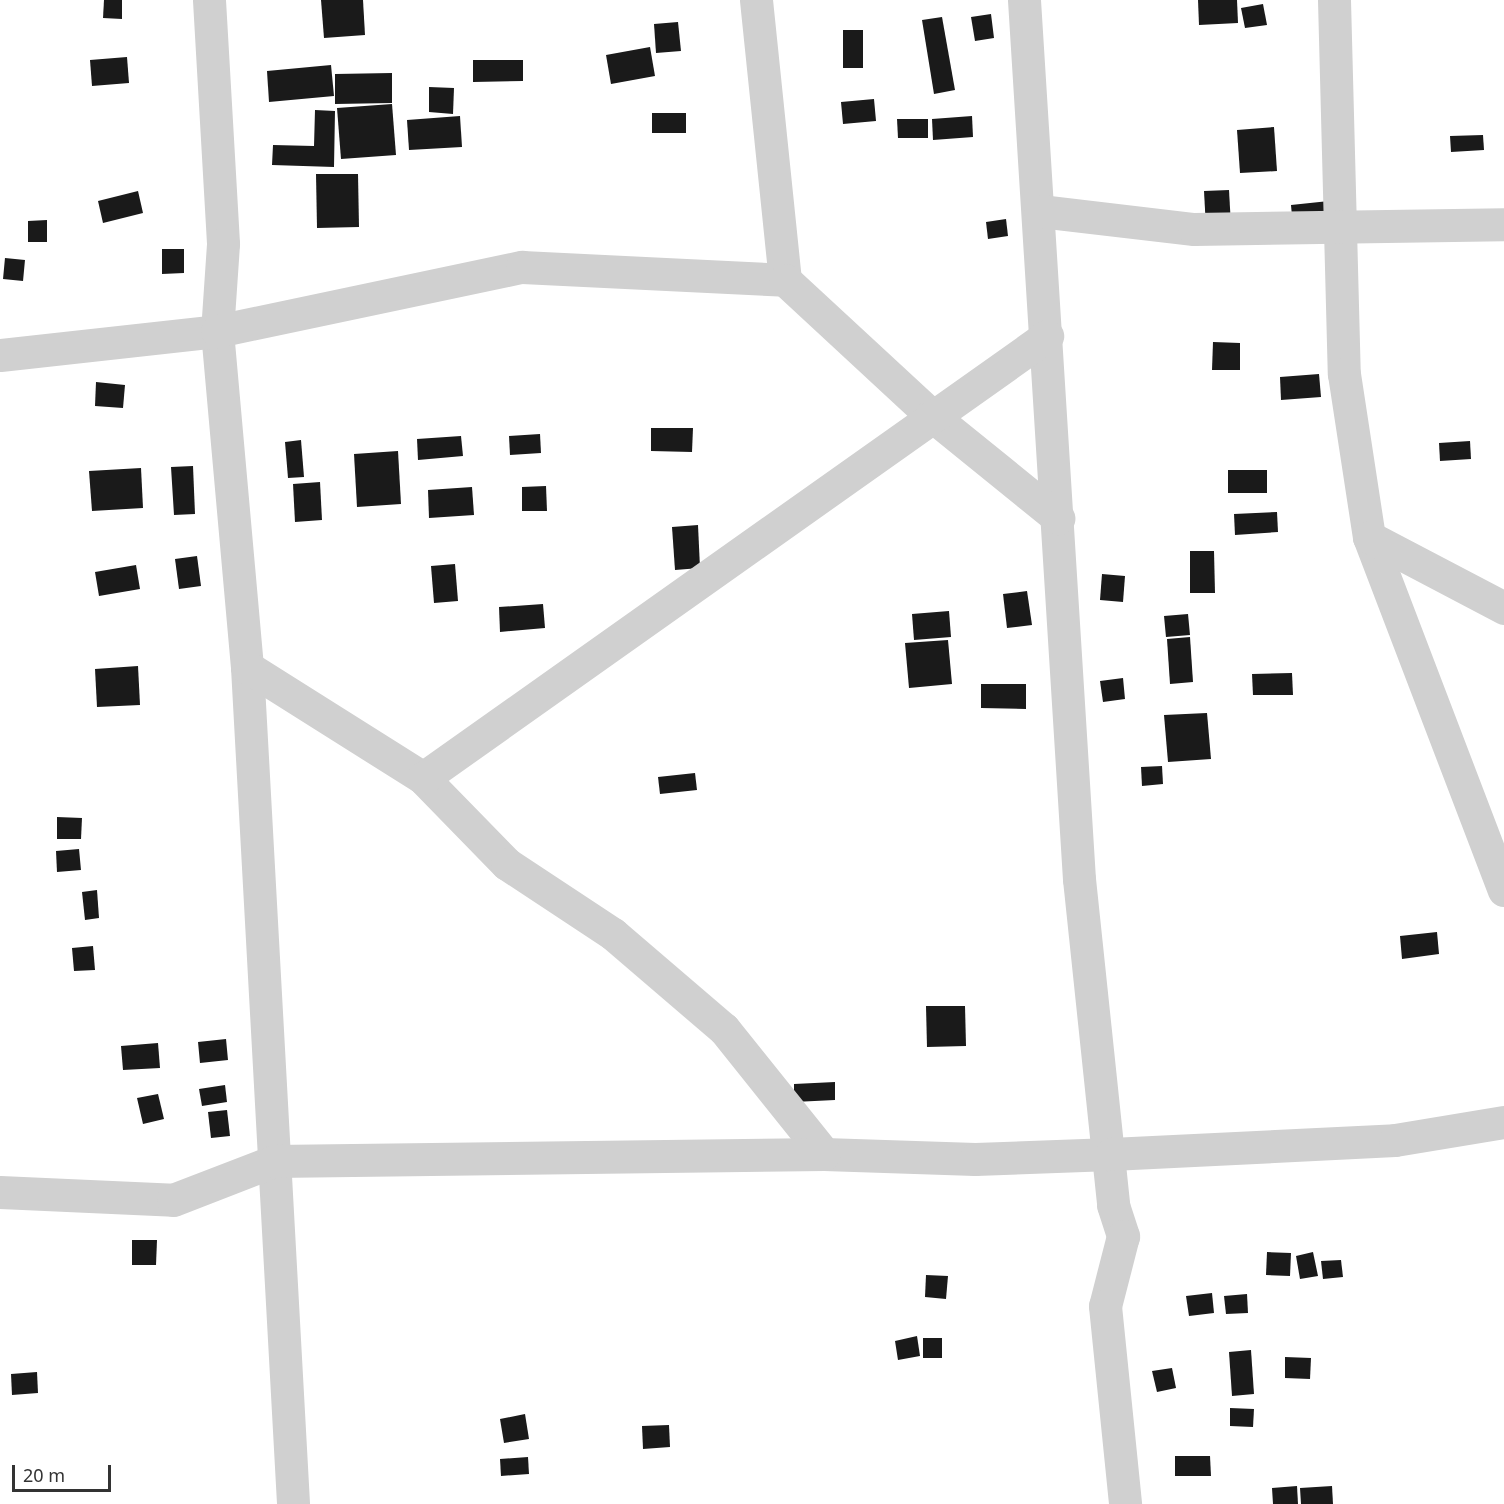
<!DOCTYPE html>
<html>
<head>
<meta charset="utf-8">
<style>
  body { margin:0 }
  #map { position:relative; width:1504px; height:1504px; overflow:hidden; background:#fff; font-family:"Noto Sans",sans-serif }
  div>[style] { position:absolute }
  [style*='--x'] { left:calc(var(--x)*1px); top:calc(var(--y)*1px); width:calc(var(--w)*1px); rotate:calc(var(--a)*1deg) }
  .building>* { inset:0; background:#1a1a1a }
  .street>* { height:33px; margin:-16.5px; padding:0 16.5px; transform-origin:16.5px; border-radius:16.5px; background:#d0d0d0 }
  span { translate:-50% -50%; white-space:nowrap; text-align:center; line-height:1.15; -webkit-text-stroke:6px #fff; paint-order:stroke }
  .scale { position:absolute; left:12px; top:1465px; width:99px; height:27px; box-sizing:border-box; border:3px solid #333; border-top:0; padding-left:8px; font-size:18px; line-height:21px; white-space:nowrap; color:#333; -webkit-text-stroke:4px #fff; paint-order:stroke }
</style>
</head>
<body>
<div id="map">
  <div class="building">
    <div style="clip-path:polygon(104px 0,122px 0,122px 19px,103px 18px)"></div>
    <div style="clip-path:polygon(321px 0,363px 0,365px 35px,324px 38px)"></div>
    <div style="clip-path:polygon(1198px 0,1237px 0,1238px 23px,1199px 25px)"></div>
    <div style="clip-path:polygon(1263px 4px,1267px 25px,1245px 28px,1241px 8px)"></div>
    <div style="clip-path:polygon(991px 14px,994px 38px,975px 41px,971px 17px)"></div>
    <div style="clip-path:polygon(942px 17px,955px 90px,934px 94px,922px 20px)"></div>
    <div style="clip-path:polygon(678px 22px,681px 51px,656px 53px,654px 24px)"></div>
    <div style="clip-path:polygon(843px 30px,863px 30px,863px 68px,843px 68px)"></div>
    <div style="clip-path:polygon(650px 47px,655px 76px,611px 84px,606px 55px)"></div>
    <div style="clip-path:polygon(127px 57px,129px 83px,92px 86px,90px 60px)"></div>
    <div style="clip-path:polygon(473px 60px,523px 60px,523px 81px,473px 82px)"></div>
    <div style="clip-path:polygon(331px 65px,334px 96px,269px 102px,267px 71px)"></div>
    <div style="clip-path:polygon(392px 73px,392px 103px,335px 104px,335px 74px)"></div>
    <div style="clip-path:polygon(429px 87px,454px 88px,453px 114px,429px 112px)"></div>
    <div style="clip-path:polygon(874px 99px,876px 121px,843px 124px,841px 102px)"></div>
    <div style="clip-path:polygon(392px 104px,396px 155px,341px 159px,337px 108px)"></div>
    <div style="clip-path:polygon(315px 110px,335px 111px,334px 167px,272px 165px,273px 145px,314px 146px)"></div>
    <div style="clip-path:polygon(652px 113px,686px 113px,686px 133px,652px 133px)"></div>
    <div style="clip-path:polygon(460px 116px,462px 147px,409px 150px,407px 120px)"></div>
    <div style="clip-path:polygon(972px 116px,973px 137px,933px 140px,932px 119px)"></div>
    <div style="clip-path:polygon(897px 119px,928px 119px,928px 138px,898px 138px)"></div>
    <div style="clip-path:polygon(1274px 127px,1277px 171px,1240px 173px,1237px 130px)"></div>
    <div style="clip-path:polygon(1483px 135px,1484px 150px,1451px 152px,1450px 136px)"></div>
    <div style="clip-path:polygon(316px 174px,358px 174px,359px 227px,317px 228px)"></div>
    <div style="clip-path:polygon(1229px 190px,1231px 226px,1206px 228px,1204px 191px)"></div>
    <div style="clip-path:polygon(138px 191px,143px 213px,103px 223px,98px 201px)"></div>
    <div style="clip-path:polygon(1329px 201px,1330px 223px,1293px 227px,1291px 205px)"></div>
    <div style="clip-path:polygon(1006px 219px,1008px 236px,988px 239px,986px 222px)"></div>
    <div style="clip-path:polygon(47px 220px,47px 242px,28px 242px,28px 221px)"></div>
    <div style="clip-path:polygon(162px 249px,184px 249px,184px 273px,162px 274px)"></div>
    <div style="clip-path:polygon(5px 258px,25px 260px,23px 281px,3px 279px)"></div>
    <div style="clip-path:polygon(1213px 342px,1240px 343px,1240px 370px,1212px 370px)"></div>
    <div style="clip-path:polygon(1319px 374px,1321px 397px,1281px 400px,1280px 377px)"></div>
    <div style="clip-path:polygon(96px 382px,125px 385px,123px 408px,95px 406px)"></div>
    <div style="clip-path:polygon(651px 428px,693px 428px,692px 452px,651px 451px)"></div>
    <div style="clip-path:polygon(540px 434px,541px 453px,510px 455px,509px 436px)"></div>
    <div style="clip-path:polygon(461px 436px,463px 456px,418px 460px,417px 439px)"></div>
    <div style="clip-path:polygon(301px 440px,304px 477px,288px 478px,285px 442px)"></div>
    <div style="clip-path:polygon(1470px 441px,1471px 459px,1440px 461px,1439px 443px)"></div>
    <div style="clip-path:polygon(398px 451px,401px 504px,357px 507px,354px 454px)"></div>
    <div style="clip-path:polygon(193px 466px,195px 514px,174px 515px,171px 467px)"></div>
    <div style="clip-path:polygon(141px 468px,143px 508px,92px 511px,89px 471px)"></div>
    <div style="clip-path:polygon(1228px 470px,1267px 470px,1267px 493px,1228px 493px)"></div>
    <div style="clip-path:polygon(320px 482px,322px 520px,295px 522px,293px 484px)"></div>
    <div style="clip-path:polygon(546px 486px,547px 511px,522px 511px,522px 487px)"></div>
    <div style="clip-path:polygon(472px 487px,474px 515px,429px 518px,428px 490px)"></div>
    <div style="clip-path:polygon(1277px 512px,1278px 532px,1235px 535px,1234px 514px)"></div>
    <div style="clip-path:polygon(698px 525px,700px 568px,675px 570px,672px 527px)"></div>
    <div style="clip-path:polygon(1190px 551px,1214px 551px,1215px 593px,1190px 593px)"></div>
    <div style="clip-path:polygon(197px 556px,201px 586px,179px 589px,175px 559px)"></div>
    <div style="clip-path:polygon(455px 564px,458px 601px,434px 603px,431px 566px)"></div>
    <div style="clip-path:polygon(136px 565px,140px 589px,99px 596px,95px 572px)"></div>
    <div style="clip-path:polygon(1102px 574px,1125px 576px,1123px 602px,1100px 600px)"></div>
    <div style="clip-path:polygon(1027px 591px,1032px 625px,1007px 628px,1003px 594px)"></div>
    <div style="clip-path:polygon(543px 604px,545px 628px,500px 632px,499px 607px)"></div>
    <div style="clip-path:polygon(949px 611px,951px 637px,914px 640px,912px 614px)"></div>
    <div style="clip-path:polygon(1188px 614px,1190px 635px,1166px 637px,1164px 616px)"></div>
    <div style="clip-path:polygon(1190px 637px,1193px 682px,1170px 684px,1167px 639px)"></div>
    <div style="clip-path:polygon(948px 640px,952px 684px,909px 688px,905px 643px)"></div>
    <div style="clip-path:polygon(138px 666px,140px 705px,97px 707px,95px 669px)"></div>
    <div style="clip-path:polygon(1292px 673px,1293px 695px,1253px 695px,1252px 674px)"></div>
    <div style="clip-path:polygon(1123px 678px,1125px 699px,1103px 702px,1100px 681px)"></div>
    <div style="clip-path:polygon(981px 684px,1026px 684px,1026px 709px,981px 708px)"></div>
    <div style="clip-path:polygon(1207px 713px,1211px 759px,1168px 762px,1164px 715px)"></div>
    <div style="clip-path:polygon(1162px 766px,1163px 784px,1142px 786px,1141px 767px)"></div>
    <div style="clip-path:polygon(695px 773px,697px 790px,660px 794px,658px 777px)"></div>
    <div style="clip-path:polygon(57px 817px,82px 818px,81px 839px,57px 839px)"></div>
    <div style="clip-path:polygon(79px 849px,81px 870px,57px 872px,56px 851px)"></div>
    <div style="clip-path:polygon(97px 890px,99px 918px,85px 920px,82px 892px)"></div>
    <div style="clip-path:polygon(1437px 932px,1439px 954px,1402px 959px,1400px 936px)"></div>
    <div style="clip-path:polygon(93px 946px,95px 970px,74px 971px,72px 948px)"></div>
    <div style="clip-path:polygon(926px 1006px,965px 1006px,966px 1046px,927px 1047px)"></div>
    <div style="clip-path:polygon(226px 1039px,228px 1060px,200px 1063px,198px 1042px)"></div>
    <div style="clip-path:polygon(158px 1043px,160px 1068px,123px 1070px,121px 1046px)"></div>
    <div style="clip-path:polygon(835px 1082px,835px 1100px,794px 1102px,794px 1084px)"></div>
    <div style="clip-path:polygon(225px 1085px,227px 1102px,202px 1106px,199px 1089px)"></div>
    <div style="clip-path:polygon(158px 1094px,164px 1119px,143px 1124px,137px 1098px)"></div>
    <div style="clip-path:polygon(227px 1110px,230px 1136px,211px 1138px,208px 1112px)"></div>
    <div style="clip-path:polygon(132px 1240px,157px 1240px,156px 1265px,132px 1265px)"></div>
    <div style="clip-path:polygon(1267px 1252px,1291px 1253px,1290px 1276px,1266px 1275px)"></div>
    <div style="clip-path:polygon(1313px 1252px,1318px 1276px,1300px 1279px,1296px 1256px)"></div>
    <div style="clip-path:polygon(1341px 1260px,1343px 1277px,1323px 1279px,1321px 1261px)"></div>
    <div style="clip-path:polygon(926px 1275px,948px 1276px,946px 1299px,925px 1297px)"></div>
    <div style="clip-path:polygon(1212px 1293px,1214px 1313px,1189px 1316px,1186px 1296px)"></div>
    <div style="clip-path:polygon(1247px 1294px,1248px 1313px,1226px 1314px,1224px 1296px)"></div>
    <div style="clip-path:polygon(917px 1336px,920px 1356px,898px 1360px,895px 1341px)"></div>
    <div style="clip-path:polygon(923px 1338px,942px 1338px,942px 1358px,923px 1358px)"></div>
    <div style="clip-path:polygon(1251px 1350px,1254px 1394px,1232px 1396px,1229px 1352px)"></div>
    <div style="clip-path:polygon(1285px 1357px,1311px 1358px,1310px 1379px,1285px 1378px)"></div>
    <div style="clip-path:polygon(1172px 1368px,1176px 1388px,1157px 1392px,1152px 1371px)"></div>
    <div style="clip-path:polygon(37px 1372px,38px 1393px,12px 1395px,11px 1374px)"></div>
    <div style="clip-path:polygon(1230px 1408px,1254px 1409px,1253px 1427px,1230px 1426px)"></div>
    <div style="clip-path:polygon(525px 1414px,529px 1439px,504px 1443px,500px 1419px)"></div>
    <div style="clip-path:polygon(669px 1425px,670px 1447px,643px 1449px,642px 1426px)"></div>
    <div style="clip-path:polygon(1175px 1456px,1210px 1456px,1211px 1476px,1175px 1476px)"></div>
    <div style="clip-path:polygon(528px 1457px,529px 1474px,501px 1476px,500px 1459px)"></div>
    <div style="clip-path:polygon(1297px 1486px,1298px 1504px,1273px 1504px,1272px 1488px)"></div>
    <div style="clip-path:polygon(1332px 1486px,1333px 1504px,1301px 1504px,1300px 1488px)"></div>
  </div>
  <div class="street">
    <div style="--x:209;--y:0;--w:244;--a:86.7"></div>
    <div style="--x:223;--y:244;--w:87;--a:93.9"></div>
    <div style="--x:217;--y:331;--w:337;--a:84.9"></div>
    <div style="--x:247;--y:667;--w:838;--a:86.85"></div>
    <div style="--x:756;--y:0;--w:281;--a:84.1"></div>
    <div style="--x:1024;--y:0;--w:881;--a:86.42"></div>
    <div style="--x:1079;--y:879;--w:328;--a:84"></div>
    <div style="--x:1113;--y:1205;--w:33;--a:72"></div>
    <div style="--x:1123;--y:1236;--w:72;--a:104.4"></div>
    <div style="--x:1105;--y:1306;--w:199;--a:84.2"></div>
    <div style="--x:1334;--y:0;--w:374;--a:88.5"></div>
    <div style="--x:1344;--y:374;--w:165;--a:81.3"></div>
    <div style="--x:1369;--y:537;--w:378;--a:69.1"></div>
    <div style="--x:1040;--y:211;--w:155;--a:6.7"></div>
    <div style="--x:1194;--y:229;--w:310;--a:-0.9"></div>
    <div style="--x:0;--y:355;--w:218;--a:-6.3"></div>
    <div style="--x:217;--y:331;--w:312;--a:-11.9"></div>
    <div style="--x:522;--y:267;--w:263;--a:2.8"></div>
    <div style="--x:785;--y:280;--w:199;--a:42.8"></div>
    <div style="--x:931;--y:415;--w:164;--a:39"></div>
    <div style="--x:1369;--y:537;--w:153;--a:27.7"></div>
    <div style="--x:247;--y:667;--w:208;--a:32.2"></div>
    <div style="--x:423;--y:778;--w:120;--a:45.7"></div>
    <div style="--x:507;--y:864;--w:127;--a:33.4"></div>
    <div style="--x:613;--y:934;--w:146;--a:40.6"></div>
    <div style="--x:724;--y:1029;--w:160;--a:51.3"></div>
    <div style="--x:824;--y:1154;--w:151;--a:1.9"></div>
    <div style="--x:975;--y:1159;--w:136;--a:-2.1"></div>
    <div style="--x:1111;--y:1154;--w:284;--a:-2.8"></div>
    <div style="--x:1395;--y:1140;--w:110;--a:-9.4"></div>
    <div style="--x:423;--y:778;--w:765;--a:-35.31"></div>
    <div style="--x:0;--y:1192;--w:173;--a:2.6"></div>
    <div style="--x:173;--y:1200;--w:108;--a:-21.1"></div>
    <div style="--x:274;--y:1161;--w:550;--a:-0.73"></div>
  </div>
  <div class="scale">20 m</div>
</div>
</body>
</html>
